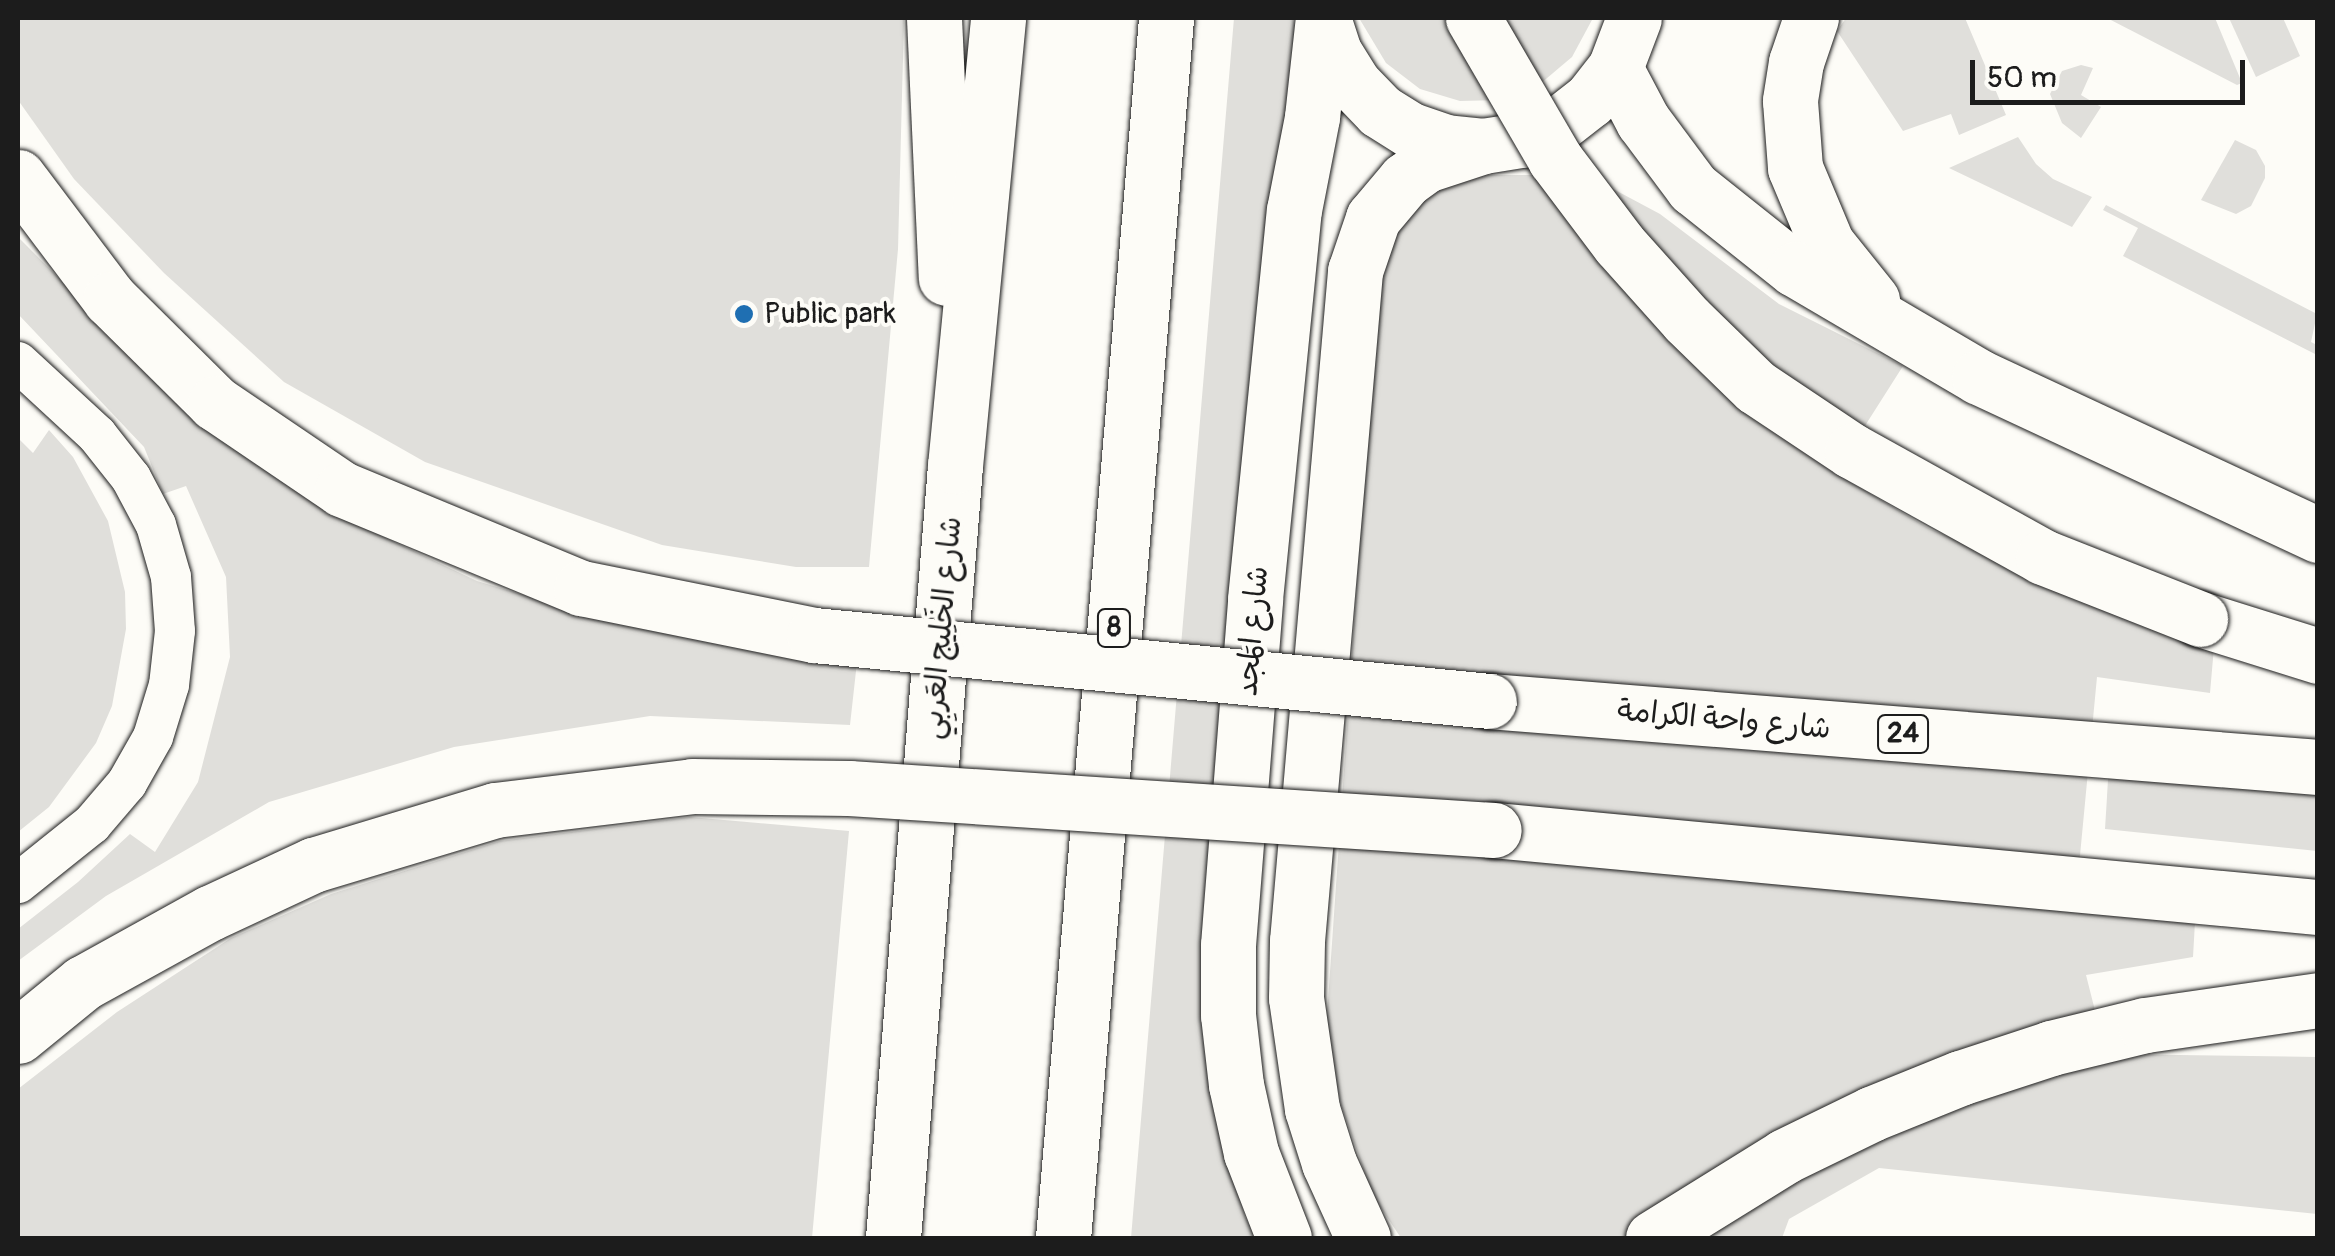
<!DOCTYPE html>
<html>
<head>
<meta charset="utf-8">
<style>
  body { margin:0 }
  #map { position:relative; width:2335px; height:1256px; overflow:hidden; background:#fdfcf7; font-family:Pangolin,"Playpen Sans Arabic",sans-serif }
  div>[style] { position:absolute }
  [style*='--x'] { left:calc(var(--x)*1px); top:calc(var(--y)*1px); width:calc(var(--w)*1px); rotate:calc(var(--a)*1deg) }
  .green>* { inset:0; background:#e0dfdb }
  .roads { filter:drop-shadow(0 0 2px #1c1c1c) drop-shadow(0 0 2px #1c1c1c) }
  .street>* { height:40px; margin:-20px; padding:0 20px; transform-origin:20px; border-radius:20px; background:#fdfcf7 }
  .secondary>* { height:55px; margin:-27.5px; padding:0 27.5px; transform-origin:27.5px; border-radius:27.5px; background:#fdfcf7 }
  .highway>* { height:55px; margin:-27.5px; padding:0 27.5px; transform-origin:27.5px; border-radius:27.5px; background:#fdfcf7 }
  .bridges { filter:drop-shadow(0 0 2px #1c1c1c) drop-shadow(0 0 2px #1c1c1c) }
  .highway-bridge>* { height:55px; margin:-27.5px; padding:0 27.5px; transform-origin:27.5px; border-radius:27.5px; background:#fdfcf7 }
  .dots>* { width:28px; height:28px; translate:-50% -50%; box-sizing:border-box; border:5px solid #fdfcf7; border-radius:50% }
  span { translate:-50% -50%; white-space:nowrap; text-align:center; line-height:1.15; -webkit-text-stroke:8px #fdfcf7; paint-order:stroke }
  .shield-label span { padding:2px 8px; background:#fdfcf7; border:2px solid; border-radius:8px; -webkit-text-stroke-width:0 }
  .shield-label { font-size:28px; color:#1c1c1c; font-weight:700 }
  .poi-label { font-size:30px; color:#1c1c1c }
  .left { translate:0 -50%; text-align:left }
  .street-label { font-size:30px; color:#1c1c1c }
  .frame { position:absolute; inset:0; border:20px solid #1c1c1c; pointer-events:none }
  .scale { position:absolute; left:1970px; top:60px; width:275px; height:45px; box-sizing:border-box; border:5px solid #1c1c1c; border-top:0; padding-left:12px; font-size:30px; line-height:35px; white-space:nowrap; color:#1c1c1c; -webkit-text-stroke:8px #fdfcf7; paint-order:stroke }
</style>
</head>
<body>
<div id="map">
  <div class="green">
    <div style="clip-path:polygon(18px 18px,904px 18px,898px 249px,869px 567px,796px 567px,662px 545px,425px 462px,284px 382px,164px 273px,74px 179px,18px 100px)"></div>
    <div style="clip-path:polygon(1234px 18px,1293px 18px,1298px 41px,1214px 1095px,1245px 1217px,1257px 1238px,1131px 1238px)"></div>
    <div style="clip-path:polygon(1359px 18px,1593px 18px,1572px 57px,1540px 84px,1501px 100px,1460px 101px,1420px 89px,1386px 63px)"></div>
    <div style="clip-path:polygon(1846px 18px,1965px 18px,2006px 115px,1959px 135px,1951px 114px,1903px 131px,1837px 31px)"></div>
    <div style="clip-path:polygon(2107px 18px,2215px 18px,2242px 83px,2237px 85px)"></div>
    <div style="clip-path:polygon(2229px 18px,2283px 18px,2300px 56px,2256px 77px)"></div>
    <div style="clip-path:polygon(2081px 65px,2093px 68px,2081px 95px,2101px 107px,2081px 138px,2062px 123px,2050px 94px,2062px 71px)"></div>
    <div style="clip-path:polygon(2018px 137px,2036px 164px,2053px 179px,2092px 197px,2072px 227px,1949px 168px)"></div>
    <div style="clip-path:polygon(2235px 140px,2256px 150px,2265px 166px,2265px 178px,2251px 206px,2236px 214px,2201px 200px)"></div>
    <div style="clip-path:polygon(1476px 175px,1587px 175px,1660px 214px,1779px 304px,1903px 366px,1835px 473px,1930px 529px,2214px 647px,2210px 693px,2097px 677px,2075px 908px,2195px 922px,2193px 957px,2086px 975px,2106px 1054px,2317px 1057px,2317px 1214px,1879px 1168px,1789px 1219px,1782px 1238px,1401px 1238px,1373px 1196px,1341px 1105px,1326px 1030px,1377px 293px,1393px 227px,1426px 188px)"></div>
    <div style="clip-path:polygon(2106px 205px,2317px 314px,2311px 342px,2317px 345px,2317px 355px,2123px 256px,2138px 228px,2103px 210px)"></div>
    <div style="clip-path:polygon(18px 237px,192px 412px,350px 521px,477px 581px,590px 615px,857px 662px,850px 725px,650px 716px,454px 747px,269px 802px,106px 896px,18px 961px,18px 929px,78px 882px,130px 834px,155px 852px,198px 782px,230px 657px,226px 577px,186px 486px,163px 494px,144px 447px,18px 314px)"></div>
    <div style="clip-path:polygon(49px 430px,73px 457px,108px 521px,125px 592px,126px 629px,112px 706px,96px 743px,49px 807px,18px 832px,18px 438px,33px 453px)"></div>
    <div style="clip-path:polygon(2109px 764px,2317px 777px,2317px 851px,2105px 829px)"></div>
    <div style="clip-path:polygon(690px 817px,849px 831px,812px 1238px,18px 1238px,18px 1089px,117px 1012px,231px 938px,331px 894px,500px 841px)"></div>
  </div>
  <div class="roads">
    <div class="street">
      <div style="--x:18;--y:362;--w:108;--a:42.7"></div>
      <div style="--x:97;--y:435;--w:55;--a:51.7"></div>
      <div style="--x:131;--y:478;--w:53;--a:62"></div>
      <div style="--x:156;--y:525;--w:54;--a:73.9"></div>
      <div style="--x:171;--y:577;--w:54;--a:85.8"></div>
      <div style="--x:175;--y:631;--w:54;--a:96.3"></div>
      <div style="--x:169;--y:685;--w:54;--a:107.1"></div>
      <div style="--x:153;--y:737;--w:53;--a:119.5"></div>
      <div style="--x:127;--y:783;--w:54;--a:130.5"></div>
      <div style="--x:92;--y:824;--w:95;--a:141.4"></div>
    </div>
    <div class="secondary">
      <div style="--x:1323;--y:18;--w:36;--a:72"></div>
      <div style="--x:1334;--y:52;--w:38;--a:58"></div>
      <div style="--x:1354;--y:84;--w:37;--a:46"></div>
      <div style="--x:1380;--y:111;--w:36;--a:32"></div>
      <div style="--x:1411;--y:130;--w:37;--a:19"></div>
      <div style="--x:1446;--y:142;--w:37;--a:6"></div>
      <div style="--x:1483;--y:146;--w:39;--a:-9"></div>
      <div style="--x:1522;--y:140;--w:40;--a:-23.4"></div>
      <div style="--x:1559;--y:124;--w:39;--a:-38"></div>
      <div style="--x:1590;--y:100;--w:41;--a:-52"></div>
      <div style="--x:1615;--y:68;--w:53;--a:-69.2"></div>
      <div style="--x:1811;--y:18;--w:46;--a:108.8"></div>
      <div style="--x:1796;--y:62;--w:39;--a:99"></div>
      <div style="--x:1790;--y:101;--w:67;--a:85.7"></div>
      <div style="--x:1795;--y:168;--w:82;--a:67.2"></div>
      <div style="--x:1827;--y:244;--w:72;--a:51.2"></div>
      <div style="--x:1615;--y:68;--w:60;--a:62.2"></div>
      <div style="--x:1643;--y:121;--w:84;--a:53.3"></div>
      <div style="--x:1693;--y:188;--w:130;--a:38.5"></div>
      <div style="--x:1795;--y:269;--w:213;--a:30.4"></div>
      <div style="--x:1979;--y:377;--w:374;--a:25"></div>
      <div style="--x:1284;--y:1238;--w:91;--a:-111.2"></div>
      <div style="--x:1251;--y:1153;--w:70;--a:-102.4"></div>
      <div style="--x:1236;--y:1085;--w:70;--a:-96.5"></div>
      <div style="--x:1228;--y:1015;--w:70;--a:-90"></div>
      <div style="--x:1228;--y:945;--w:347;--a:-85.5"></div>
      <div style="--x:1255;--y:599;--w:391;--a:-84.3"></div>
      <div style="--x:1294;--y:210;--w:95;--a:-79"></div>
      <div style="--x:1312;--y:117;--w:100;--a:-83.7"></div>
      <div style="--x:1363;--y:1238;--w:82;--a:-114.4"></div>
      <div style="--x:1329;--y:1163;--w:57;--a:-107.5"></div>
      <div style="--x:1312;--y:1109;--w:112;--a:-98.2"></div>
      <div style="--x:1296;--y:998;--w:57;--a:-89"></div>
      <div style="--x:1297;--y:941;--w:673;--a:-85.05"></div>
      <div style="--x:1355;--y:271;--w:56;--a:-71.2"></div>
      <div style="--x:1373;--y:218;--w:50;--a:-49.9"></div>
      <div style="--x:1405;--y:180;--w:26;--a:-36"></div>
      <div style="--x:1426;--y:165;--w:60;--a:-18.4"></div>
    </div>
    <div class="highway">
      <div style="--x:934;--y:18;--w:260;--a:87.4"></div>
      <div style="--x:2200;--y:619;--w:124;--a:17.4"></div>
      <div style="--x:1489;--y:701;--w:832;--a:4.55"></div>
      <div style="--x:1494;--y:830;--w:828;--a:5.34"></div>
      <div style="--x:893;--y:1238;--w:774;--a:-85.41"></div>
      <div style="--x:955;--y:466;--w:450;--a:-84.5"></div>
      <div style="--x:1063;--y:1238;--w:1224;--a:-85.17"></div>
      <div style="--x:1653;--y:1238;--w:155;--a:-31.8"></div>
      <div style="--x:1785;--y:1156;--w:96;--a:-26"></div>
      <div style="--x:1871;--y:1114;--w:96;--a:-22"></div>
      <div style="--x:1960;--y:1078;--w:96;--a:-18.2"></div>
      <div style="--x:2051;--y:1048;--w:97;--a:-13.7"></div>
      <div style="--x:2145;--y:1025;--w:175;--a:-8.2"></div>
    </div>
  </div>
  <div class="bridges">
    <div class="highway-bridge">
      <div style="--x:1473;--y:18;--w:163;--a:59.8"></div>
      <div style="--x:1555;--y:159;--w:106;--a:53"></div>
      <div style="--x:1619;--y:244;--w:102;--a:48.2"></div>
      <div style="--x:1687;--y:320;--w:96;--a:44.2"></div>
      <div style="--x:1756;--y:387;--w:115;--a:33.7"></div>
      <div style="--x:1852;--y:451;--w:218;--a:29"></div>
      <div style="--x:2043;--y:557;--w:169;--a:21.5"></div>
      <div style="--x:18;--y:177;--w:153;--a:53"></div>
      <div style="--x:110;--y:299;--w:148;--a:44.7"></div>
      <div style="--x:215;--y:403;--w:153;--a:34.1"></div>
      <div style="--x:342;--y:489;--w:259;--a:22.5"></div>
      <div style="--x:581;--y:588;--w:238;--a:11.4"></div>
      <div style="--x:814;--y:635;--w:678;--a:5.58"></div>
      <div style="--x:18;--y:1036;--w:84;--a:-39.2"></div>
      <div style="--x:83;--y:983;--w:145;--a:-28.9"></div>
      <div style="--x:210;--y:913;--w:114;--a:-25"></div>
      <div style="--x:313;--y:865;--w:190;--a:-16.8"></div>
      <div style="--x:495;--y:810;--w:198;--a:-6.9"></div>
      <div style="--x:692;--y:786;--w:157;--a:0.7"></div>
      <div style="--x:849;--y:788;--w:646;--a:3.73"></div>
    </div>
  </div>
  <div class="dots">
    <div style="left:744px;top:314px;background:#1f6fb2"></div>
  </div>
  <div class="shield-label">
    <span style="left:1114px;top:628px">8</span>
    <span style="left:1903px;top:734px">24</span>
  </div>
  <div class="poi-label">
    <span class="left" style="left:764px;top:314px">Public park</span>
  </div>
  <div class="street-label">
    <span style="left:942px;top:628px;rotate:-85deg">شارع الخَلِيج العَربِي</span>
    <span style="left:1253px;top:631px;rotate:-85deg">شارع المَجد</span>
    <span style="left:1724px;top:720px;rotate:5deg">شارع واحة الكرامة</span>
  </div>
  <div class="frame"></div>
  <div class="scale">50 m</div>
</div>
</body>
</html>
